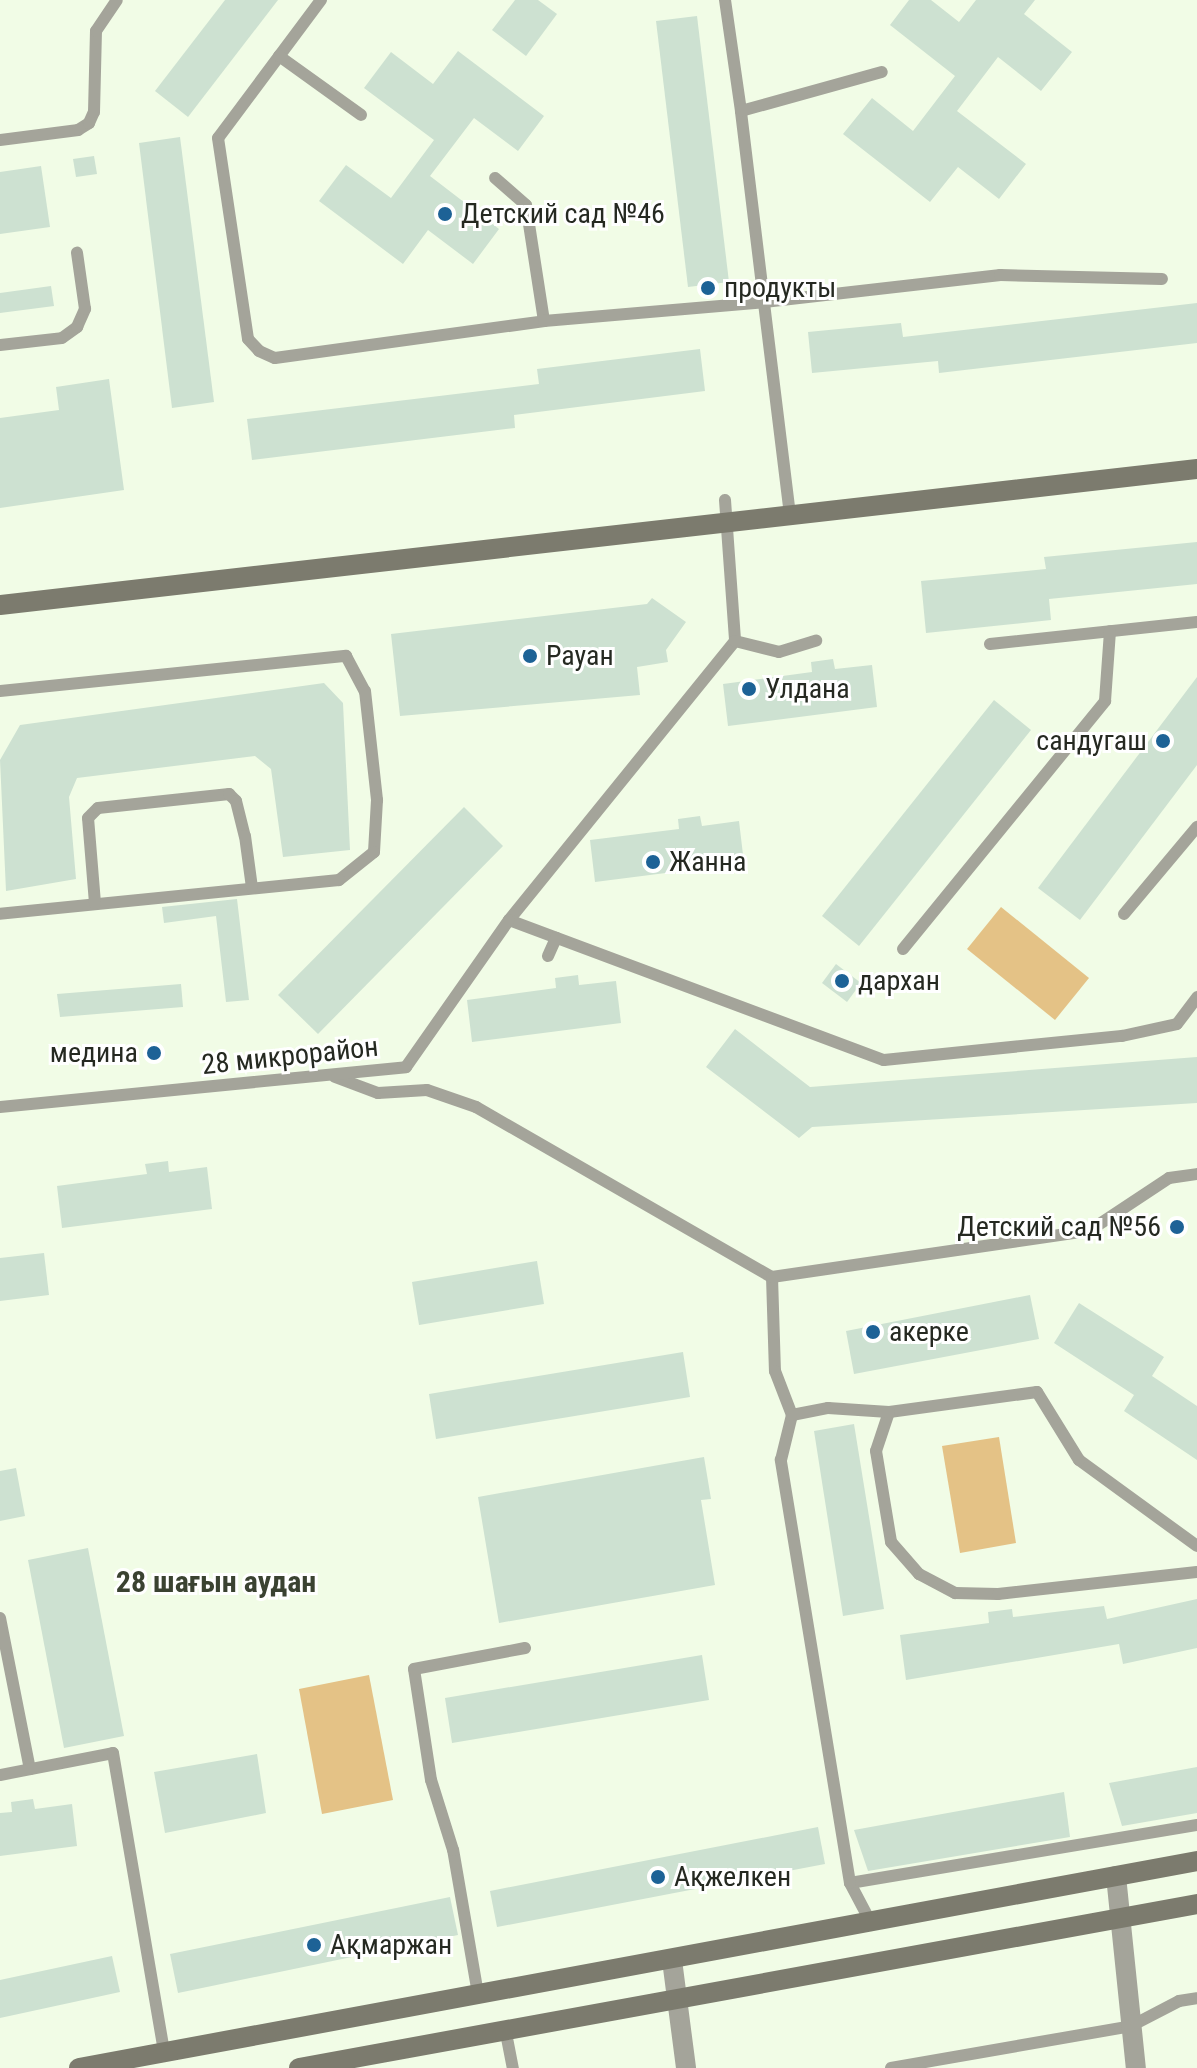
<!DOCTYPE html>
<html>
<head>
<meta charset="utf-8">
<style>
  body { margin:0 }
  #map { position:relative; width:1197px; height:2068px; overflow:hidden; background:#f1fce6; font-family:"Roboto Condensed",sans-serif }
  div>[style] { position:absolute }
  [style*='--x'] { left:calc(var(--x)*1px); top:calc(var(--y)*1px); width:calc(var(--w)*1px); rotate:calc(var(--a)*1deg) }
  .green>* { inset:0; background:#e4c286 }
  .building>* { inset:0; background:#cde1d1 }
  .lane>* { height:12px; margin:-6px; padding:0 6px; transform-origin:6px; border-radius:6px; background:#a4a49a }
  .street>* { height:20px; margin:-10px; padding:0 10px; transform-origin:10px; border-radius:10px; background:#a4a49a }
  .secondary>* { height:20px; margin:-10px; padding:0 10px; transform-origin:10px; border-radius:10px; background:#7c7b6e }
  .dots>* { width:22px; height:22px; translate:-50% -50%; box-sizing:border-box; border:4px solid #fff; border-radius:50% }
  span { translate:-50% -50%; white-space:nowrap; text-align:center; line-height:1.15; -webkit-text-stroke:6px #fff; paint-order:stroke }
  .poi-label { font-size:28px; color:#252921 }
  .left { translate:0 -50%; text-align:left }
  .right { translate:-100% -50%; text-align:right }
  .street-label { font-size:28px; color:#252921 }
  .neighbourhood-label { font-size:30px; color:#3a4231; font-weight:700 }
</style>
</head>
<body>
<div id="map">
  <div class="green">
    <div style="clip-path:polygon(1001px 907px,1089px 978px,1055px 1020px,967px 949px)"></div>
    <div style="clip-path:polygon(999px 1437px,1016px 1543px,960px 1553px,942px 1446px)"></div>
    <div style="clip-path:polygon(369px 1675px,393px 1800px,322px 1814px,299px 1689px)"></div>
  </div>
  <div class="building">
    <div style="clip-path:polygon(225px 0,278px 0,188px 117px,155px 91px)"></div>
    <div style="clip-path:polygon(515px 0,538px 0,557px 14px,526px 56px,492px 30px)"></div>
    <div style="clip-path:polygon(909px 0,931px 0,959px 22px,976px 0,1035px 0,1024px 14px,1072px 52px,1041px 91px,998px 57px,957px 111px,1026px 164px,999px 199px,958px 167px,930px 202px,843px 134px,872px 98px,913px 131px,955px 76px,890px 25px)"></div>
    <div style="clip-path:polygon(697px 16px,729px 282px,688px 287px,656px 21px)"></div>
    <div style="clip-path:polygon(458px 51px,544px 116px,518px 151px,474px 118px,430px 176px,499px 229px,473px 264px,428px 230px,403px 264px,319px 201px,346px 165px,391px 198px,434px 140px,364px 88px,391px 52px,433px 84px)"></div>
    <div style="clip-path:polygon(180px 137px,214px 402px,172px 408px,139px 143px)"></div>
    <div style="clip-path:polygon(94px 156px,97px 174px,76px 177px,73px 159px)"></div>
    <div style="clip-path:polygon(41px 166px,50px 227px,0 234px,0 172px)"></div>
    <div style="clip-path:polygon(51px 286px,54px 306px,0 313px,0 293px)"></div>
    <div style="clip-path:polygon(1197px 303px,1197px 343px,939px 373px,938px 361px,812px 373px,808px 332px,901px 323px,903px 337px)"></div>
    <div style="clip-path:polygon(700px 349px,705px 391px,514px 415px,515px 428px,252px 460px,247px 419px,539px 384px,537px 369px)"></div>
    <div style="clip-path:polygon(109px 379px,124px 490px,0 508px,0 418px,59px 410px,56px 387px)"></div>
    <div style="clip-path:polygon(1197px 542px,1197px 584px,1049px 599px,1051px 620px,926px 633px,921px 581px,1046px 569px,1044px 557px)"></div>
    <div style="clip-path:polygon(652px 598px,686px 622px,666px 650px,668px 662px,637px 667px,640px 695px,400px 716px,391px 634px,647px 604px)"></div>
    <div style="clip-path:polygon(833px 659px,835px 669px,872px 665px,877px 707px,728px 726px,723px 684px,812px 672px,811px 662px)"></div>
    <div style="clip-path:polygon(1197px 677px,1197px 765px,1080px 920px,1038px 888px)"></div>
    <div style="clip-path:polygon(324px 683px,343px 703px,350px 850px,283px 857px,271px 769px,255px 756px,77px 778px,69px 797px,76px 879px,6px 891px,0 760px,20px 725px)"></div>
    <div style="clip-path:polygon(994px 700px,1031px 730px,859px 946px,822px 916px)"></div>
    <div style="clip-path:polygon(464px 807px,503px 846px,318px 1034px,278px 995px)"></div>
    <div style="clip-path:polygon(700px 816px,702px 826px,739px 821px,744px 863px,595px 882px,590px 840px,679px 829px,678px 819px)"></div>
    <div style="clip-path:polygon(237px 899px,249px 1000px,226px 1002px,216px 916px,164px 923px,162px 907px)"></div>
    <div style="clip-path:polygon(836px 964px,861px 983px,847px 1002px,822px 983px)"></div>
    <div style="clip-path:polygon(578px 975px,579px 985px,616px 981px,621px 1023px,472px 1042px,467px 1000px,556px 988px,555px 978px)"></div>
    <div style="clip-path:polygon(181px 984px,183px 1007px,60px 1017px,57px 994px)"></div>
    <div style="clip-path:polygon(735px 1029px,810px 1087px,1197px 1057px,1197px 1103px,812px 1127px,799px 1138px,706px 1067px)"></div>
    <div style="clip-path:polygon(168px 1161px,169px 1172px,207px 1167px,212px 1209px,62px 1228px,57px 1186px,147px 1174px,145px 1164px)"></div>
    <div style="clip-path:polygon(44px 1253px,49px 1295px,0 1301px,0 1258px)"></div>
    <div style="clip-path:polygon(537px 1261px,544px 1304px,419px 1325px,412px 1282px)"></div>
    <div style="clip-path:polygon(1030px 1295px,1039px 1339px,854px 1374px,846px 1331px)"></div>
    <div style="clip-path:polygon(1079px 1303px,1164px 1357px,1152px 1376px,1197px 1406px,1197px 1460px,1124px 1411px,1134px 1395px,1054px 1343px)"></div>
    <div style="clip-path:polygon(683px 1352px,690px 1397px,436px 1439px,429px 1394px)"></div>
    <div style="clip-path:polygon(854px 1424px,884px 1609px,843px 1616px,814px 1431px)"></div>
    <div style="clip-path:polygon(704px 1457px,711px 1499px,701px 1500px,715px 1585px,499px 1623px,478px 1497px)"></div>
    <div style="clip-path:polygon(16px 1468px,25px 1516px,0 1521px,0 1471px)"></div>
    <div style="clip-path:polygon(88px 1548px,124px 1736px,64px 1748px,28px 1560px)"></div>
    <div style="clip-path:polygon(1197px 1599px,1197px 1648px,1123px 1664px,1119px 1644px,906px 1680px,900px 1635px,989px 1623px,988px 1612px,1012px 1609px,1013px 1617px,1104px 1606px,1107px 1619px)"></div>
    <div style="clip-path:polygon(702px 1655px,709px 1700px,452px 1743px,445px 1698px)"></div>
    <div style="clip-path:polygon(257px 1754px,266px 1813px,165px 1833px,154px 1772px)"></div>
    <div style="clip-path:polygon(1197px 1767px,1197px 1813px,1122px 1826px,1109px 1783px)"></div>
    <div style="clip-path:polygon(1064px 1792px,1070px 1837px,868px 1871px,854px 1830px)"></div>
    <div style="clip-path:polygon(33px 1799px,35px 1809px,72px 1804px,77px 1846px,0 1856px,0 1813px,12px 1812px,11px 1802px)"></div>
    <div style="clip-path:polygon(818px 1827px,825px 1864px,497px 1927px,490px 1891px)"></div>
    <div style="clip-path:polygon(450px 1897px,458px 1935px,178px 1993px,170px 1954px)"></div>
    <div style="clip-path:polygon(112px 1956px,120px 1992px,0 2018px,0 1980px)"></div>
  </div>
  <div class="lane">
    <div style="--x:321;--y:0;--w:172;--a:126.7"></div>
    <div style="--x:218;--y:138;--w:203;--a:81.5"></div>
    <div style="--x:248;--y:339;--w:16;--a:47"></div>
    <div style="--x:259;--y:351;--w:17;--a:24"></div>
    <div style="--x:275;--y:358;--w:272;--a:-7.8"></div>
    <div style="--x:544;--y:321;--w:117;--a:-98.8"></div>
    <div style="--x:526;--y:205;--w:41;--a:-138.9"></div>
    <div style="--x:725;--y:0;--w:112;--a:81.8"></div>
    <div style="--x:279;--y:56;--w:101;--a:35.7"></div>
    <div style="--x:0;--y:140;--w:79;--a:-7.3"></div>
    <div style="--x:78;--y:130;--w:13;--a:-32"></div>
    <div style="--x:89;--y:123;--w:12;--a:-66"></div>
    <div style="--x:94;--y:112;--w:81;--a:-88.6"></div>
    <div style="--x:96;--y:31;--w:37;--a:-56"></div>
    <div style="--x:544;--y:321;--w:221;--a:-4.9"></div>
    <div style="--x:764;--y:302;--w:192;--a:-96.9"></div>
    <div style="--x:741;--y:111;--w:146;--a:-15.5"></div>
    <div style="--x:0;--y:345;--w:62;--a:-6.4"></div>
    <div style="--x:62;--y:338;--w:19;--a:-36"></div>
    <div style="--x:77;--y:327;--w:20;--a:-66"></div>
    <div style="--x:85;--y:309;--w:57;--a:-98.1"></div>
    <div style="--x:725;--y:500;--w:141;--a:85.9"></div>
    <div style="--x:735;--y:641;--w:359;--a:129"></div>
    <div style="--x:509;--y:920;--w:400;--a:20.5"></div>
    <div style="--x:884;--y:1060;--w:239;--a:-5.8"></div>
    <div style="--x:1122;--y:1036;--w:56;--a:-12.3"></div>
    <div style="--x:1177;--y:1024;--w:34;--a:-53"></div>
    <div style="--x:790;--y:515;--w:215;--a:-97"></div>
    <div style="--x:764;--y:302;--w:238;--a:-6.5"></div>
    <div style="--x:1000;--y:275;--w:162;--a:1.4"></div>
    <div style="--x:735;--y:641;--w:45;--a:14"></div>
    <div style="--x:779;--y:652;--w:39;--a:-17"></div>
    <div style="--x:990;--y:644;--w:208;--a:-6.1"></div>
    <div style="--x:0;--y:691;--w:348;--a:-5.8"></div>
    <div style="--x:346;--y:656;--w:40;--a:62"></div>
    <div style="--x:365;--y:691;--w:110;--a:83.7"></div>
    <div style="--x:377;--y:800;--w:52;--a:93.3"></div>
    <div style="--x:374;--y:852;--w:45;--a:141.3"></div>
    <div style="--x:339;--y:880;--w:341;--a:174.3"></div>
    <div style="--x:95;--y:903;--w:85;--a:-94.7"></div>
    <div style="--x:88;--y:818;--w:14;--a:-45"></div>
    <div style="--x:98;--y:808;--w:132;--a:-6.1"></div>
    <div style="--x:229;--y:794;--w:10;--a:45"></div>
    <div style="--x:236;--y:801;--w:36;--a:76"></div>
    <div style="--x:245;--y:836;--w:52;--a:82.3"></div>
    <div style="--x:1124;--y:914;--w:114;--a:-50"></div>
    <div style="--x:903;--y:949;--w:320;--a:-50.8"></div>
    <div style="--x:1105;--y:701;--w:70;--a:-85.9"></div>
    <div style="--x:548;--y:956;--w:20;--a:-66"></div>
    <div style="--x:335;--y:1077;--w:46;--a:20.4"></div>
    <div style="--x:378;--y:1093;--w:49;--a:-3.5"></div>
    <div style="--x:427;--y:1090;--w:52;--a:19.1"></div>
    <div style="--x:476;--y:1107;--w:341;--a:29.9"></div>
    <div style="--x:772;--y:1277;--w:94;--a:88.2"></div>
    <div style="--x:775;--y:1371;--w:47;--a:68.9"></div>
    <div style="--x:0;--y:1107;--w:408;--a:-5.6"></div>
    <div style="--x:406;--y:1067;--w:179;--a:-55"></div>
    <div style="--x:772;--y:1277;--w:320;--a:-8.3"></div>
    <div style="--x:1089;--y:1231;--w:96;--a:-33.5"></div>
    <div style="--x:1169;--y:1178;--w:28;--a:-8"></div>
    <div style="--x:1197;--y:1546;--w:146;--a:-143.9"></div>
    <div style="--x:1079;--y:1460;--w:80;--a:-121.7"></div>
    <div style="--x:1037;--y:1392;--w:149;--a:172.3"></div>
    <div style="--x:889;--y:1412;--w:41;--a:108.4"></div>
    <div style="--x:876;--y:1451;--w:92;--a:80.6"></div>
    <div style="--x:891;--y:1542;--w:43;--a:48.8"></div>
    <div style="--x:919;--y:1574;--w:41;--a:27.8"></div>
    <div style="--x:955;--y:1593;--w:43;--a:1.3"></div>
    <div style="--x:998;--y:1594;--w:200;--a:-6.3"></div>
    <div style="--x:0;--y:1618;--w:154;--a:78.8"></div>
    <div style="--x:0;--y:1775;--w:115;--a:-11"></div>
    <div style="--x:113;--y:1753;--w:303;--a:80.3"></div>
    <div style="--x:850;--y:1883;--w:352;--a:-9.5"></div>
    <div style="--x:869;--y:1919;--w:41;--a:-117.8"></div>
    <div style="--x:850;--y:1883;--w:429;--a:-99.3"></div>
    <div style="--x:781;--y:1460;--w:46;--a:-76.3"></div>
    <div style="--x:792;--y:1415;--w:37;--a:-11"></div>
    <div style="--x:828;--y:1408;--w:61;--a:3.8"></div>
    <div style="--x:478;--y:1994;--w:146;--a:-99.8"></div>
    <div style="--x:453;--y:1850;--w:73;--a:-107.4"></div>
    <div style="--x:431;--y:1780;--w:112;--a:-98.7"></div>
    <div style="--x:414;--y:1669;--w:113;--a:-10.7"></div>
    <div style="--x:506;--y:2033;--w:36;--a:79"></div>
    <div style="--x:891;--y:2068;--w:244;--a:-9.9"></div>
    <div style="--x:1131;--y:2026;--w:54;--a:-27.5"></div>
    <div style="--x:1179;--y:2001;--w:18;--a:-9"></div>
  </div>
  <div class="street">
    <div style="--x:1116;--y:1876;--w:193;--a:84.1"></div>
    <div style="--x:672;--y:1960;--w:109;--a:82.6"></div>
  </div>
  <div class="secondary">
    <div style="--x:0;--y:605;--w:1205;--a:-6.48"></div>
    <div style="--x:79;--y:2068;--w:1137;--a:-10.49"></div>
    <div style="--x:299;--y:2068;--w:913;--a:-10.35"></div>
  </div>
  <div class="dots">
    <div style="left:445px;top:214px;background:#1d6296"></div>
    <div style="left:708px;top:288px;background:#1d6296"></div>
    <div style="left:530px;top:656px;background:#1d6296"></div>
    <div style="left:749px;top:689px;background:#1d6296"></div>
    <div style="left:1163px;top:741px;background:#1d6296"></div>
    <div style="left:653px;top:862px;background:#1d6296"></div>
    <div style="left:842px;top:981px;background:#1d6296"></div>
    <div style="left:154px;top:1053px;background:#1d6296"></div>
    <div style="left:1177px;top:1227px;background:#1d6296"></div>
    <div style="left:873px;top:1332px;background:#1d6296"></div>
    <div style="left:658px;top:1877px;background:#1d6296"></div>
    <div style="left:314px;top:1945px;background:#1d6296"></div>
  </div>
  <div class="poi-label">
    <span class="left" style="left:461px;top:214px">Детский сад №46</span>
    <span class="left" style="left:724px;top:288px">продукты</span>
    <span class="left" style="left:546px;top:656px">Рауан</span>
    <span class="left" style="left:765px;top:689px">Улдана</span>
    <span class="right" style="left:1147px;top:741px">сандугаш</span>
    <span class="left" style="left:669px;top:862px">Жанна</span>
    <span class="left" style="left:858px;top:981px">дархан</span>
    <span class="right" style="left:138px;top:1053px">медина</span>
    <span class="right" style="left:1161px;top:1227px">Детский сад №56</span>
    <span class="left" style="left:889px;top:1332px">акерке</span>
    <span class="left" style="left:674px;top:1877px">Ақжелкен</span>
    <span class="left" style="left:330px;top:1945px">Ақмаржан</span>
  </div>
  <div class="street-label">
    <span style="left:290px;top:1056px;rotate:-6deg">28 микрорайон</span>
  </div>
  <div class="neighbourhood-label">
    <span style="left:216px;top:1582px">28 шағын аудан</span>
  </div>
</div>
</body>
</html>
